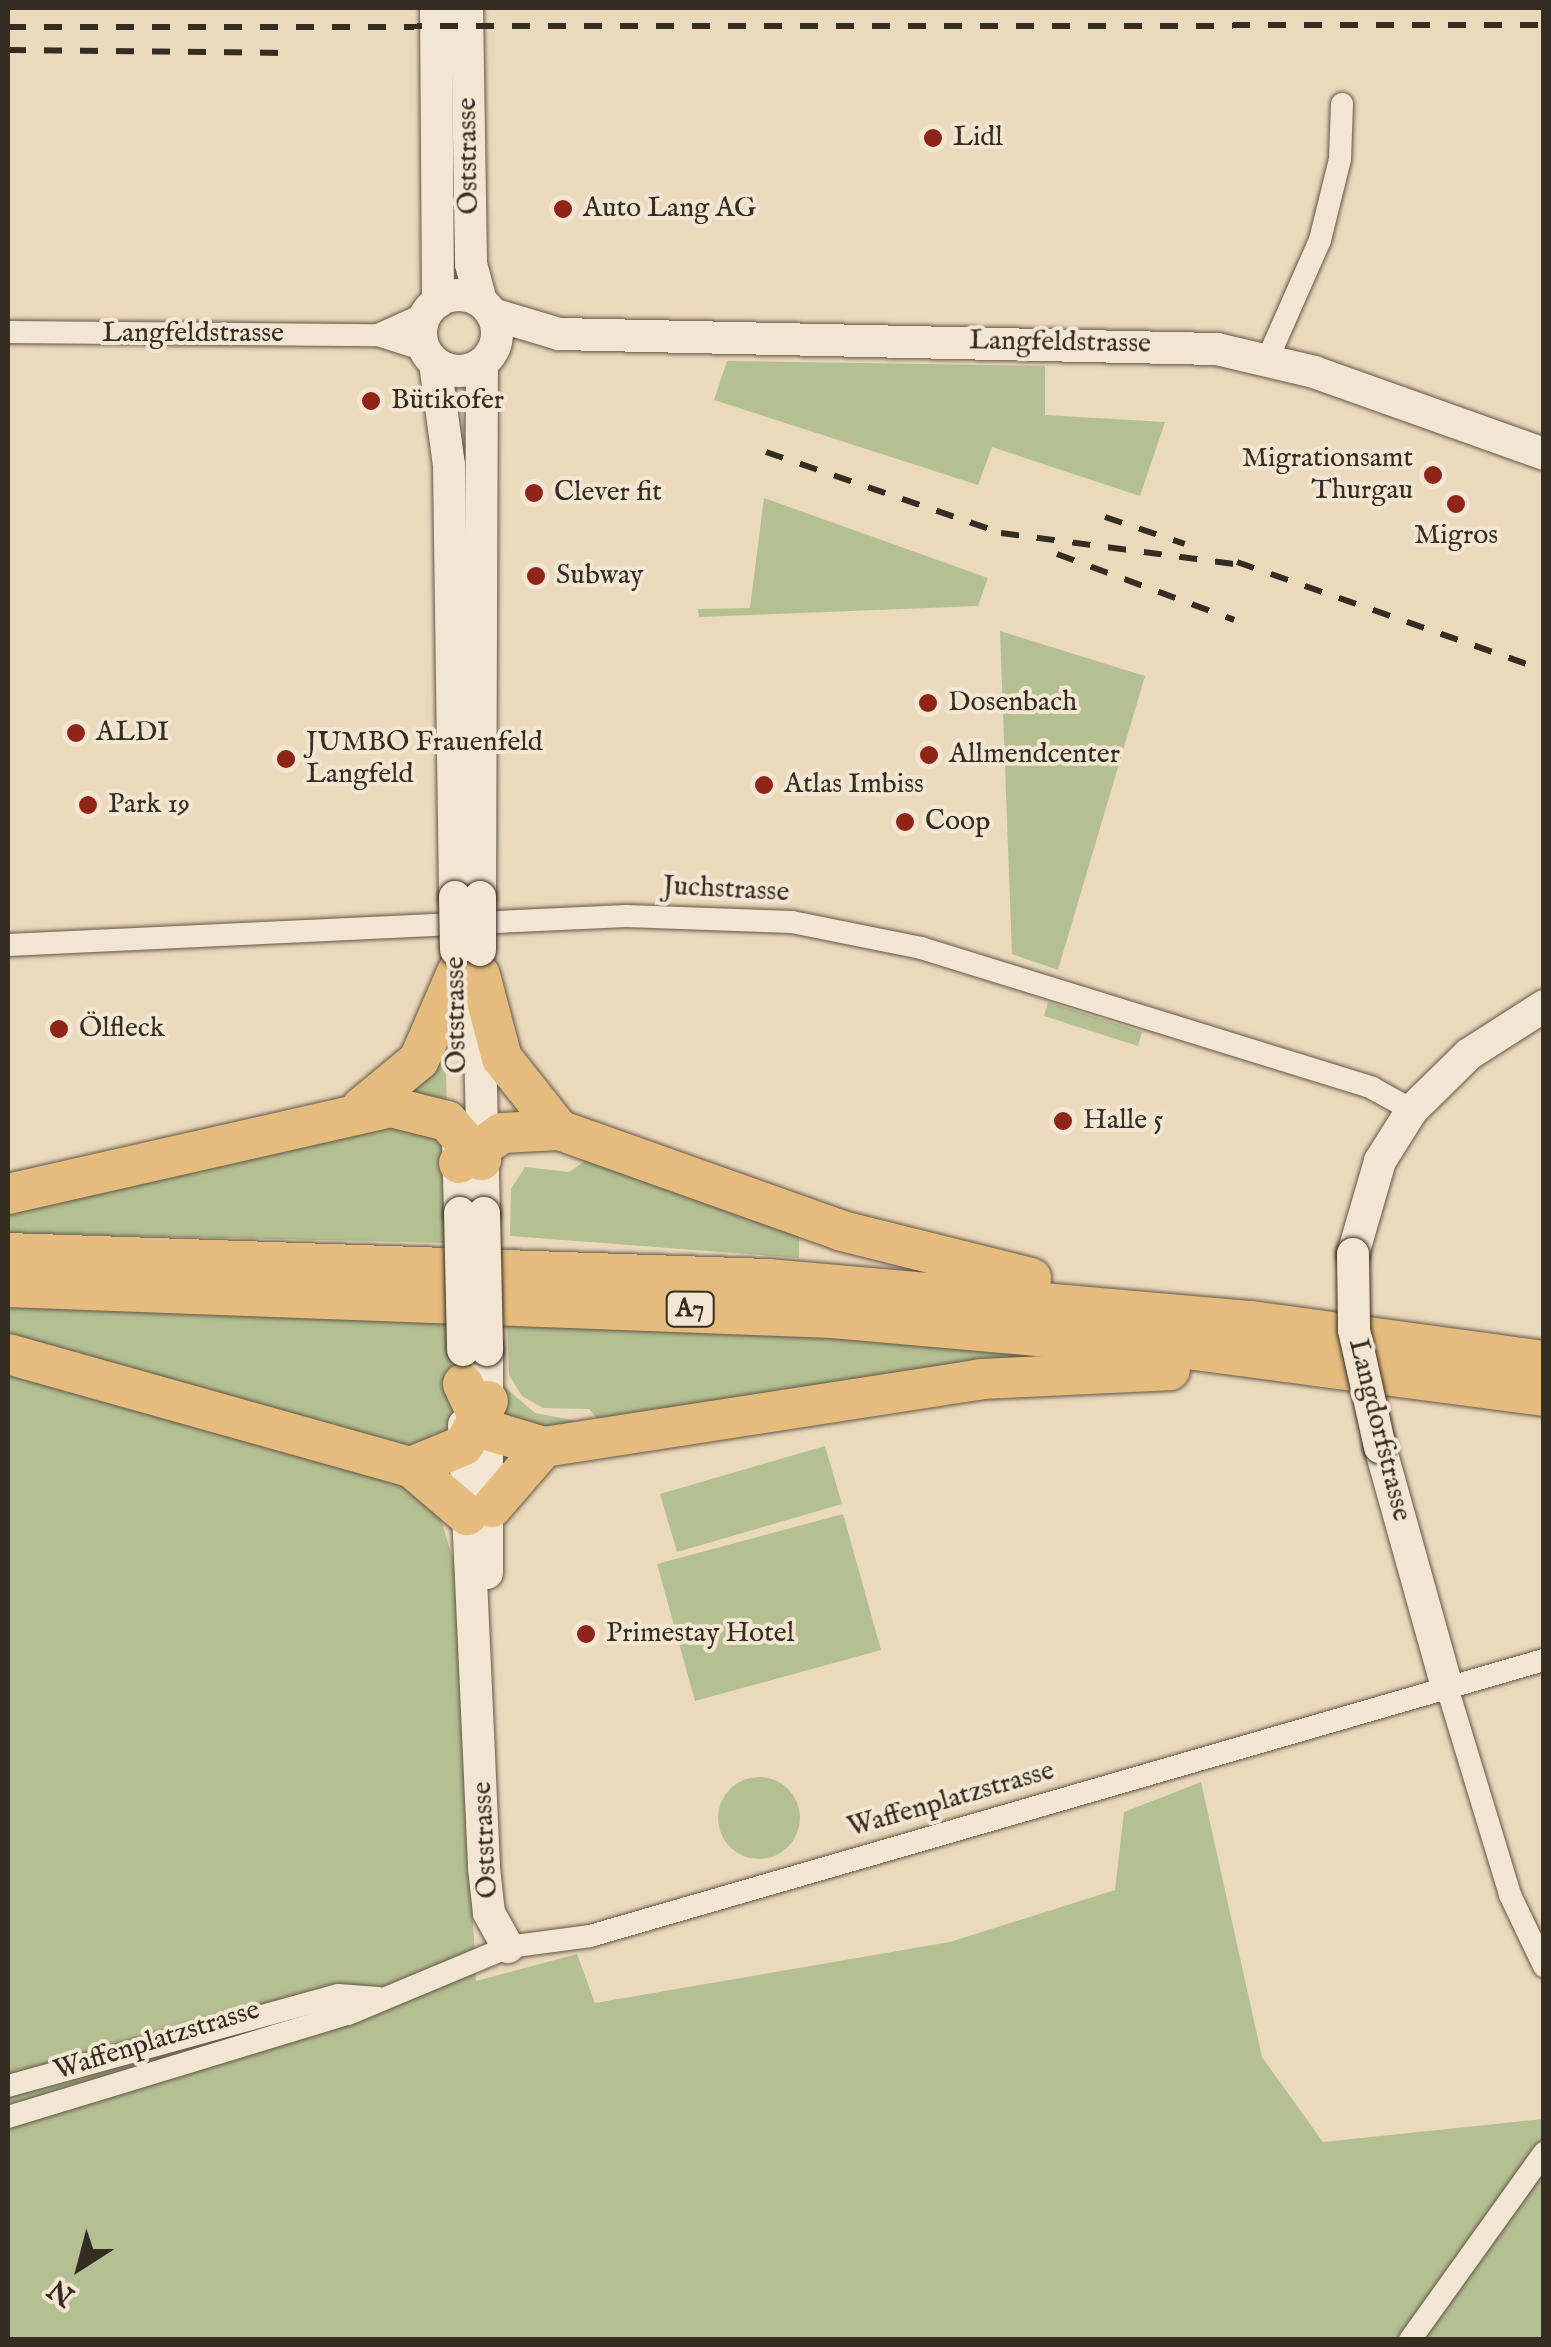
<!DOCTYPE html>
<html>
<head>
<meta charset="utf-8">
<style>
  body { margin:0 }
  #map { position:relative; width:1551px; height:2347px; overflow:hidden; background:#ebd9bc; font-family:"IM FELL English",serif }
  div>[style] { position:absolute }
  [style*='--x'] { left:calc(var(--x)*1px); top:calc(var(--y)*1px); width:calc(var(--w)*1px); rotate:calc(var(--a)*1deg) }
  .green>* { inset:0; background:#b5c092 }
  .round { border-radius:50% }
  .roads { filter:drop-shadow(0 0 2px #625748) drop-shadow(0 0 2px #625748) }
  .street>* { height:22px; margin:-11px; padding:0 11px; transform-origin:11px; border-radius:11px; background:#f2e6d3 }
  .secondary>* { height:32px; margin:-16px; padding:0 16px; transform-origin:16px; border-radius:16px; background:#f2e6d3 }
  .secondary>.ring { margin:-16px; padding:0; box-sizing:content-box; background:none; border:32px solid #f2e6d3; border-radius:50% }
  .highway>* { height:40px; margin:-20px; padding:0 20px; transform-origin:20px; border-radius:20px; background:#e6bc7e }
  .rail>* { height:6px; margin-top:-3px; transform-origin:0; background:repeating-linear-gradient(90deg,#352c22 0 18px,transparent 0 36px) }
  .bridges { filter:drop-shadow(0 0 2px #352c22) drop-shadow(0 0 2px #352c22) }
  .secondary-bridge>* { height:32px; margin:-16px; padding:0 16px; transform-origin:16px; border-radius:16px; background:#f2e6d3 }
  .dots>* { width:28px; height:28px; translate:-50% -50%; box-sizing:border-box; border:5px solid #f2e6d3; border-radius:50% }
  span { translate:-50% -50%; white-space:nowrap; text-align:center; line-height:1.15; -webkit-text-stroke:8px #f2e6d3; paint-order:stroke }
  .shield-label span { padding:2px 8px; background:#f2e6d3; border:2px solid; border-radius:8px; -webkit-text-stroke-width:0 }
  .shield-label { font-size:25px; color:#352c22; font-weight:700 }
  .poi-label { font-size:28px; color:#352c22 }
  .left { translate:0 -50%; text-align:left }
  .right { translate:-100% -50%; text-align:right }
  .street-label { font-size:28px; color:#352c22 }
  .frame { position:absolute; inset:0; border:10px solid #352c22; pointer-events:none }
  .north { position:absolute; left:30px; top:2217px; width:100px; height:100px; -webkit-text-stroke:8px #f2e6d3; paint-order:stroke; rotate:216deg; font-size:28px; font-weight:700; line-height:40px; text-align:center; color:#352c22 }
  .north::after { content:''; display:block; margin:auto; width:35px; height:45px; background:#352c22; clip-path:polygon(50% 0,100% 100%,50% 72%,0 100%) }
</style>
</head>
<body>
<div id="map">
  <div class="green">
    <div style="clip-path:polygon(727px 361px,1045px 366px,1045px 415px,1165px 422px,1140px 496px,992px 447px,978px 485px,714px 400px)"></div>
    <div style="clip-path:polygon(764px 498px,988px 578px,978px 606px,699px 617px,698px 609px,750px 608px)"></div>
    <div style="clip-path:polygon(1000px 631px,1145px 676px,1058px 970px,1012px 954px)"></div>
    <div style="clip-path:polygon(1048px 1002px,1142px 1032px,1138px 1046px,1044px 1016px)"></div>
    <div style="clip-path:polygon(445px 1046px,447px 1106px,399px 1095px)"></div>
    <div style="clip-path:polygon(388px 1118px,441px 1129px,447px 1243px,8px 1233px,8px 1201px)"></div>
    <div style="clip-path:polygon(592px 1156px,799px 1231px,799px 1258px,510px 1236px,511px 1189px,525px 1167px,569px 1172px)"></div>
    <div style="clip-path:polygon(8px 1307px,449px 1318px,454px 1436px,426px 1452px,8px 1344px)"></div>
    <div style="clip-path:polygon(507px 1320px,890px 1340px,1070px 1355px,605px 1427px,589px 1409px,543px 1408px,522px 1396px,509px 1375px)"></div>
    <div style="clip-path:polygon(8px 1368px,411px 1486px,438px 1510px,456px 1569px,476px 1981px,577px 1954px,595px 2003px,950px 1942px,1115px 1890px,1124px 1812px,1201px 1782px,1262px 2057px,1323px 2142px,1543px 2119px,1543px 2339px,8px 2339px)"></div>
    <div style="clip-path:polygon(498px 1381px,535px 1413px,593px 1424px,501px 1430px)"></div>
    <div style="clip-path:polygon(825px 1446px,842px 1504px,677px 1552px,660px 1494px)"></div>
    <div style="clip-path:polygon(843px 1514px,881px 1650px,695px 1701px,657px 1564px)"></div>
    <div class="round" style="left:718px;top:1777px;width:82px;height:82px"></div>
  </div>
  <div class="roads">
    <div class="street">
      <div style="--x:8;--y:332;--w:370;--a:0.5"></div>
      <div style="--x:378;--y:335;--w:49;--a:17.7"></div>
      <div style="--x:378;--y:335;--w:54;--a:-24.2"></div>
      <div style="--x:1268;--y:358;--w:129;--a:-66.2"></div>
      <div style="--x:1320;--y:240;--w:83;--a:-76.1"></div>
      <div style="--x:1340;--y:159;--w:55;--a:-87.9"></div>
      <div style="--x:8;--y:945;--w:619;--a:-2.69"></div>
      <div style="--x:626;--y:916;--w:166;--a:2.1"></div>
      <div style="--x:792;--y:922;--w:132;--a:11.4"></div>
      <div style="--x:921;--y:948;--w:472;--a:17.2"></div>
      <div style="--x:1372;--y:1088;--w:46;--a:28.8"></div>
      <div style="--x:1447;--y:1687;--w:217;--a:73.1"></div>
      <div style="--x:1510;--y:1895;--w:79;--a:64.4"></div>
      <div style="--x:8;--y:2086;--w:342;--a:-15.4"></div>
      <div style="--x:338;--y:1995;--w:40;--a:4.3"></div>
      <div style="--x:8;--y:2117;--w:355;--a:-16.9"></div>
      <div style="--x:348;--y:2014;--w:173;--a:-22.7"></div>
      <div style="--x:508;--y:1947;--w:83;--a:-7.6"></div>
      <div style="--x:590;--y:1936;--w:993;--a:-16.14"></div>
      <div style="--x:1410;--y:2340;--w:230;--a:-54.4"></div>
    </div>
    <div class="secondary">
      <div style="--x:436;--y:8;--w:294;--a:89.6"></div>
      <div style="--x:467;--y:8;--w:256;--a:89.1"></div>
      <div style="--x:471;--y:264;--w:39;--a:75"></div>
      <div class="ring" style="left:421px;top:295px;width:44px;height:44px"></div>
      <div style="--x:492;--y:314;--w:70;--a:16.6"></div>
      <div style="--x:559;--y:334;--w:658;--a:1.31"></div>
      <div style="--x:1217;--y:349;--w:100;--a:13.3"></div>
      <div style="--x:1314;--y:372;--w:244;--a:19.6"></div>
      <div style="--x:435;--y:363;--w:103;--a:82.2"></div>
      <div style="--x:449;--y:465;--w:432;--a:89.2"></div>
      <div style="--x:480;--y:897;--w:533;--a:-89.79"></div>
      <div style="--x:479;--y:997;--w:216;--a:88.7"></div>
      <div style="--x:458;--y:1139;--w:74;--a:88.5"></div>
      <div style="--x:1353;--y:1254;--w:97;--a:-73.8"></div>
      <div style="--x:1380;--y:1161;--w:60;--a:-57.9"></div>
      <div style="--x:1412;--y:1110;--w:80;--a:-44.5"></div>
      <div style="--x:1469;--y:1054;--w:89;--a:-32.6"></div>
      <div style="--x:487;--y:1350;--w:223;--a:90"></div>
      <div style="--x:464;--y:1425;--w:443;--a:87.4"></div>
      <div style="--x:484;--y:1868;--w:45;--a:83.7"></div>
      <div style="--x:489;--y:1913;--w:39;--a:61"></div>
      <div style="--x:1380;--y:1447;--w:249;--a:74.4"></div>
    </div>
    <div class="highway">
      <div style="--x:480;--y:975;--w:86;--a:75.2"></div>
      <div style="--x:502;--y:1058;--w:92;--a:51.6"></div>
      <div style="--x:361;--y:1108;--w:75;--a:-39.6"></div>
      <div style="--x:419;--y:1060;--w:96;--a:-66.6"></div>
      <div style="--x:459;--y:1163;--w:52;--a:-34.9"></div>
      <div style="--x:502;--y:1133;--w:57;--a:-3"></div>
      <div style="--x:559;--y:1130;--w:300;--a:19.6"></div>
      <div style="--x:842;--y:1231;--w:195;--a:14"></div>
      <div style="--x:8;--y:1194;--w:393;--a:-12.8"></div>
      <div style="--x:391;--y:1107;--w:58;--a:14"></div>
      <div style="--x:447;--y:1121;--w:52;--a:48.9"></div>
      <div style="--x:8;--y:1253;--w:760;--a:1.96"></div>
      <div style="--x:768;--y:1279;--w:485;--a:5"></div>
      <div style="--x:1251;--y:1321;--w:296;--a:7.8"></div>
      <div style="--x:8;--y:1287;--w:825;--a:2.15"></div>
      <div style="--x:832;--y:1318;--w:364;--a:5"></div>
      <div style="--x:1195;--y:1350;--w:352;--a:7.5"></div>
      <div style="--x:8;--y:1354;--w:419;--a:15.7"></div>
      <div style="--x:411;--y:1467;--w:74;--a:40.6"></div>
      <div style="--x:463;--y:1384;--w:50;--a:65"></div>
      <div style="--x:484;--y:1429;--w:63;--a:16.7"></div>
      <div style="--x:544;--y:1447;--w:442;--a:-8.8"></div>
      <div style="--x:981;--y:1379;--w:189;--a:-2.7"></div>
      <div style="--x:411;--y:1467;--w:57;--a:-22.5"></div>
      <div style="--x:464;--y:1445;--w:50;--a:-61.4"></div>
      <div style="--x:492;--y:1507;--w:79;--a:-49.1"></div>
    </div>
  </div>
  <div class="rail">
    <div style="--x:8;--y:27;--w:1536;--a:-0.07"></div>
    <div style="--x:8;--y:50;--w:275;--a:0.6"></div>
    <div style="--x:766;--y:452;--w:249;--a:19"></div>
    <div style="--x:1001;--y:533;--w:250;--a:7.6"></div>
    <div style="--x:1105;--y:517;--w:84;--a:18.6"></div>
    <div style="--x:1057;--y:554;--w:189;--a:20.4"></div>
    <div style="--x:1237;--y:562;--w:325;--a:19.4"></div>
  </div>
  <div class="bridges">
    <div class="secondary-bridge">
      <div style="--x:455;--y:897;--w:53;--a:88.9"></div>
      <div style="--x:480;--y:897;--w:53;--a:90"></div>
      <div style="--x:460;--y:1213;--w:137;--a:88.7"></div>
      <div style="--x:484;--y:1213;--w:137;--a:88.7"></div>
      <div style="--x:1353;--y:1254;--w:76;--a:89.2"></div>
      <div style="--x:1354;--y:1330;--w:120;--a:77.5"></div>
    </div>
  </div>
  <div class="dots">
    <div style="left:933px;top:138px;background:#8f2418"></div>
    <div style="left:563px;top:209px;background:#8f2418"></div>
    <div style="left:371px;top:401px;background:#8f2418"></div>
    <div style="left:1433px;top:475px;background:#8f2418"></div>
    <div style="left:534px;top:493px;background:#8f2418"></div>
    <div style="left:1456px;top:504px;background:#8f2418"></div>
    <div style="left:536px;top:576px;background:#8f2418"></div>
    <div style="left:928px;top:703px;background:#8f2418"></div>
    <div style="left:76px;top:733px;background:#8f2418"></div>
    <div style="left:929px;top:755px;background:#8f2418"></div>
    <div style="left:286px;top:759px;background:#8f2418"></div>
    <div style="left:764px;top:785px;background:#8f2418"></div>
    <div style="left:88px;top:805px;background:#8f2418"></div>
    <div style="left:905px;top:822px;background:#8f2418"></div>
    <div style="left:59px;top:1029px;background:#8f2418"></div>
    <div style="left:1063px;top:1121px;background:#8f2418"></div>
    <div style="left:586px;top:1634px;background:#8f2418"></div>
  </div>
  <div class="shield-label">
    <span style="left:690px;top:1309px">A7</span>
  </div>
  <div class="poi-label">
    <span class="left" style="left:953px;top:138px">Lidl</span>
    <span class="left" style="left:583px;top:209px">Auto Lang AG</span>
    <span class="left" style="left:391px;top:401px">Bütikofer</span>
    <span class="right" style="left:1413px;top:475px">Migrationsamt<br>Thurgau</span>
    <span class="left" style="left:554px;top:493px">Clever fit</span>
    <span style="left:1456px;top:536px">Migros</span>
    <span class="left" style="left:556px;top:576px">Subway</span>
    <span class="left" style="left:948px;top:703px">Dosenbach</span>
    <span class="left" style="left:96px;top:733px">ALDI</span>
    <span class="left" style="left:306px;top:759px">JUMBO Frauenfeld<br>Langfeld</span>
    <span class="left" style="left:949px;top:755px">Allmendcenter</span>
    <span class="left" style="left:784px;top:785px">Atlas Imbiss</span>
    <span class="left" style="left:108px;top:805px">Park 19</span>
    <span class="left" style="left:925px;top:822px">Coop</span>
    <span class="left" style="left:79px;top:1029px">Ölfleck</span>
    <span class="left" style="left:1083px;top:1121px">Halle 5</span>
    <span class="left" style="left:606px;top:1634px">Primestay Hotel</span>
  </div>
  <div class="street-label">
    <span style="left:469px;top:156px;rotate:-91deg">Oststrasse</span>
    <span style="left:193px;top:334px">Langfeldstrasse</span>
    <span style="left:1060px;top:343px;rotate:1deg">Langfeldstrasse</span>
    <span style="left:726px;top:890px;rotate:3deg">Juchstrasse</span>
    <span style="left:457px;top:1015px;rotate:-91deg">Oststrasse</span>
    <span style="left:1379px;top:1430px;rotate:76deg">Langdorfstrasse</span>
    <span style="left:951px;top:1800px;rotate:-16deg">Waffenplatzstrasse</span>
    <span style="left:486px;top:1840px;rotate:-93deg">Oststrasse</span>
    <span style="left:157px;top:2041px;rotate:-17deg">Waffenplatzstrasse</span>
  </div>
  <div class="frame"></div>
  <div class="north">N</div>
</div>
</body>
</html>
